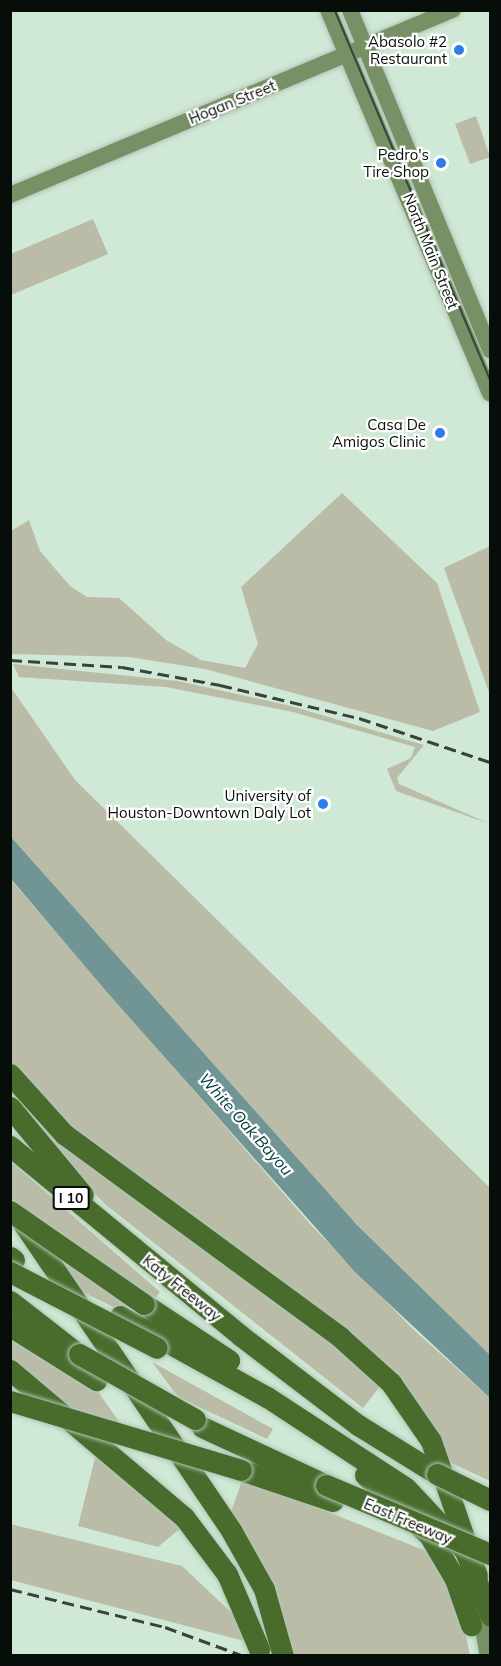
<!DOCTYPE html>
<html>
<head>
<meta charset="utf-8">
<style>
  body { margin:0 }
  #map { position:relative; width:501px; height:1666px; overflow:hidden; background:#d0e8d6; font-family:Mulish,sans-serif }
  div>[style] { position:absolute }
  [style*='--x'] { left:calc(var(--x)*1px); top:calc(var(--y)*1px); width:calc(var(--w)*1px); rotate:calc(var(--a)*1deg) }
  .green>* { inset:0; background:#babca7 }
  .water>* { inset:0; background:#709594 }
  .roads { filter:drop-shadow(0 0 2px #b0c5b5) drop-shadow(0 0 2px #b0c5b5) }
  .secondary>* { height:16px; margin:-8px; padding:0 8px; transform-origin:8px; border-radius:8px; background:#779065 }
  .motorway>* { height:21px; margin:-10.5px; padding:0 10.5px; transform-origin:10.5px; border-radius:10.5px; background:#496c2c }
  .tram>* { height:1.5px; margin:-0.75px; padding:0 0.75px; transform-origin:0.75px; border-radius:0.75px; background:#38433b }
  .rail>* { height:3px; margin-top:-1.5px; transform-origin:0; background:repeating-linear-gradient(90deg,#38433b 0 12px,transparent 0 18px) }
  .bridges { filter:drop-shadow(0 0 2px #b0c5b5) drop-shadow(0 0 2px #b0c5b5) }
  .motorway-bridge>* { height:21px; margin:-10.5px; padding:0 10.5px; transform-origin:10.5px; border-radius:10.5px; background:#496c2c }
  .dots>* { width:16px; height:16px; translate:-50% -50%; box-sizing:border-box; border:3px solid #fff; border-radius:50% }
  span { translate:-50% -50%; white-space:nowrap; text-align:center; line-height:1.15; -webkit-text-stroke:4.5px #fff; paint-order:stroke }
  .shield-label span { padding:2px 4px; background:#fff; border:2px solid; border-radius:4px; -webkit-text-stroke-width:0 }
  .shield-label { font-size:14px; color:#070e09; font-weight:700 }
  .poi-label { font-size:15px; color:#070e09 }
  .right { translate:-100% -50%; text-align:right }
  .street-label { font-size:15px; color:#070e09 }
  .water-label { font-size:16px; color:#044141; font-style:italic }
  .frame { position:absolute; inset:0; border:12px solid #070e09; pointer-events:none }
</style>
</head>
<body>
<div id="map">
  <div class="green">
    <div style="clip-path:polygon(476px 116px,490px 157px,470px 164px,455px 124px)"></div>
    <div style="clip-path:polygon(93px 219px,108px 254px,11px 295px,11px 254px)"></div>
    <div style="clip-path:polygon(342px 493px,437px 583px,480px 712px,433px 731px,205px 669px,129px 657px,11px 654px,11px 531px,29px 520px,40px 551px,70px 586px,87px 597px,119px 598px,166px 640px,201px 660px,245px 668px,258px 644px,241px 587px)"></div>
    <div style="clip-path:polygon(490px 546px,490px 695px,444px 568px)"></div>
    <div style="clip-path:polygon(13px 664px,178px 681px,291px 706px,424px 745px,397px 778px,399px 784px,490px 824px,396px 791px,387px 769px,411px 758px,415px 747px,293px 712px,166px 687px,19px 677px)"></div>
    <div style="clip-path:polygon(10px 686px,75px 780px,490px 1188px,490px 1355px,357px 1225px,11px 837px)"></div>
    <div style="clip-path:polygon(10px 879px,310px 1224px,415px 1331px,490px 1398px,490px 1481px,449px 1462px,401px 1381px,97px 1152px,11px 1067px)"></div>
    <div style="clip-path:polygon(44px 1126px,92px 1168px,300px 1317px,381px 1385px,363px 1408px,106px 1205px,64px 1163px,39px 1130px)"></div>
    <div style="clip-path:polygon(10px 1161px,160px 1292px,153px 1300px,12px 1199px)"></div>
    <div style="clip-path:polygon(37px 1235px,131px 1301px,128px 1314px,68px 1285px)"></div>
    <div style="clip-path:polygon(10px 1340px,99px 1393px,124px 1429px,77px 1414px,11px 1360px)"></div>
    <div style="clip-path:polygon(152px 1362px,273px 1429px,267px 1439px,178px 1397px)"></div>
    <div style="clip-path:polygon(97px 1450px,182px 1527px,158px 1547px,78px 1526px)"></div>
    <div style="clip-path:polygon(243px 1478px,431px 1553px,460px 1609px,470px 1655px,290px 1655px,287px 1631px,233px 1525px,230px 1515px)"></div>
    <div style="clip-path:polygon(10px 1524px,182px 1566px,236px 1617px,244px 1641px,11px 1580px)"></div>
  </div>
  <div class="water">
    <div style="clip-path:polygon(11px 837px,357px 1225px,490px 1355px,490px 1398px,355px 1272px,107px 992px,11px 879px)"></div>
  </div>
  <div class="roads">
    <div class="secondary">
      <div style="--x:328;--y:10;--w:416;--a:67.1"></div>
      <div style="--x:350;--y:10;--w:368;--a:67.6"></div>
      <div style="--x:10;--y:195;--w:480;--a:-22.7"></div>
      <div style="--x:482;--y:1623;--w:34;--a:80"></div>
    </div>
    <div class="motorway">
      <div style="--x:10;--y:1074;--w:81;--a:48"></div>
      <div style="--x:64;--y:1134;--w:343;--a:36.3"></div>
      <div style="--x:340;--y:1337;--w:69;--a:42"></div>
      <div style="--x:391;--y:1383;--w:70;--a:55.4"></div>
      <div style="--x:431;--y:1441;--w:142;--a:71.1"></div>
      <div style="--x:10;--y:1107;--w:114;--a:50.3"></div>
      <div style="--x:10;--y:1146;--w:299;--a:39.4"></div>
      <div style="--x:241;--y:1336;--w:147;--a:37.3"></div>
      <div style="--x:358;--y:1425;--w:93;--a:31.8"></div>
      <div style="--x:19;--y:1217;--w:380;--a:55.9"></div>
      <div style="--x:232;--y:1532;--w:65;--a:60.7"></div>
      <div style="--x:264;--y:1589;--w:70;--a:74.2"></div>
      <div style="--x:10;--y:1257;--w:5;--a:37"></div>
      <div style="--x:10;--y:1301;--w:81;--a:38"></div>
      <div style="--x:144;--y:1304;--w:102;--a:33.4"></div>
      <div style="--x:120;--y:1316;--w:168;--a:28.9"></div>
      <div style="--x:267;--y:1397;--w:166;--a:33.2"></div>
      <div style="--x:406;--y:1488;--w:86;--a:46.9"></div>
      <div style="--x:465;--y:1551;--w:69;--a:68.7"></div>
      <div style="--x:10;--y:1326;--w:102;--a:32.1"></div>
      <div style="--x:10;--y:1370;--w:228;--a:40.2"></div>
      <div style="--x:184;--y:1517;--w:71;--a:53"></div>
      <div style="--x:227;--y:1574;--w:82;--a:66.9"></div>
      <div style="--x:202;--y:1427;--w:137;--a:25.1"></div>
      <div style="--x:241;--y:1470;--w:97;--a:18.6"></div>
      <div style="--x:365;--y:1475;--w:88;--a:43.2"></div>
      <div style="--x:429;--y:1535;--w:51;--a:59.4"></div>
      <div style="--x:455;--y:1579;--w:49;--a:70.8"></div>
    </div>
  </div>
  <div class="tram">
    <div style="--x:335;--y:10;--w:400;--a:67.2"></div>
  </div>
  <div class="rail">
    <div style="--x:10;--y:660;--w:112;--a:3.6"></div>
    <div style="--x:122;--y:667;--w:100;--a:10.4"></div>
    <div style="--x:220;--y:685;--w:143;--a:13.4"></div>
    <div style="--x:359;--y:718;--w:138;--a:18.6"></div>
    <div style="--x:10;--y:1589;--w:160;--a:13.8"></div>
    <div style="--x:165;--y:1627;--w:84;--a:20.2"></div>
  </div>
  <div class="bridges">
    <div class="motorway-bridge">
      <div style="--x:10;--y:1211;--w:163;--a:34.8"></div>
      <div style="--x:10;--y:1272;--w:165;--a:27.3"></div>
      <div style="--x:79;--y:1354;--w:133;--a:29.3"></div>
      <div style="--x:10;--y:1401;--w:241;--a:16.6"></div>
      <div style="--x:437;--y:1474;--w:59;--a:26.1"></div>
      <div style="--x:326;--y:1485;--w:178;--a:22.8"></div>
    </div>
  </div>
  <div class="dots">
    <div style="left:459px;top:50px;background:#2d7de9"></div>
    <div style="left:441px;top:163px;background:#2d7de9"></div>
    <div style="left:440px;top:433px;background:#2d7de9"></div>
    <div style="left:323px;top:804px;background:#2d7de9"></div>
  </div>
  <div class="shield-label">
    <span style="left:71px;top:1198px">I 10</span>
  </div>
  <div class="poi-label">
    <span class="right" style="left:447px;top:50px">Abasolo #2<br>Restaurant</span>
    <span class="right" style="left:429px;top:163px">Pedro's<br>Tire Shop</span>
    <span class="right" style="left:426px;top:433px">Casa De<br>Amigos Clinic</span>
    <span class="right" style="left:311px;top:804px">University of<br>Houston-Downtown Daly Lot</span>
  </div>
  <div class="street-label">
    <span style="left:232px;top:102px;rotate:-22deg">Hogan Street</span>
    <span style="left:431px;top:251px;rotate:68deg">North Main Street</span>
    <span style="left:182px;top:1288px;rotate:39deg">Katy Freeway</span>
    <span style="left:408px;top:1521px;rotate:23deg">East Freeway</span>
  </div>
  <div class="water-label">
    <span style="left:246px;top:1124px;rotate:48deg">White Oak Bayou</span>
  </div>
  <div class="frame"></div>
</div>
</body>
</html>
